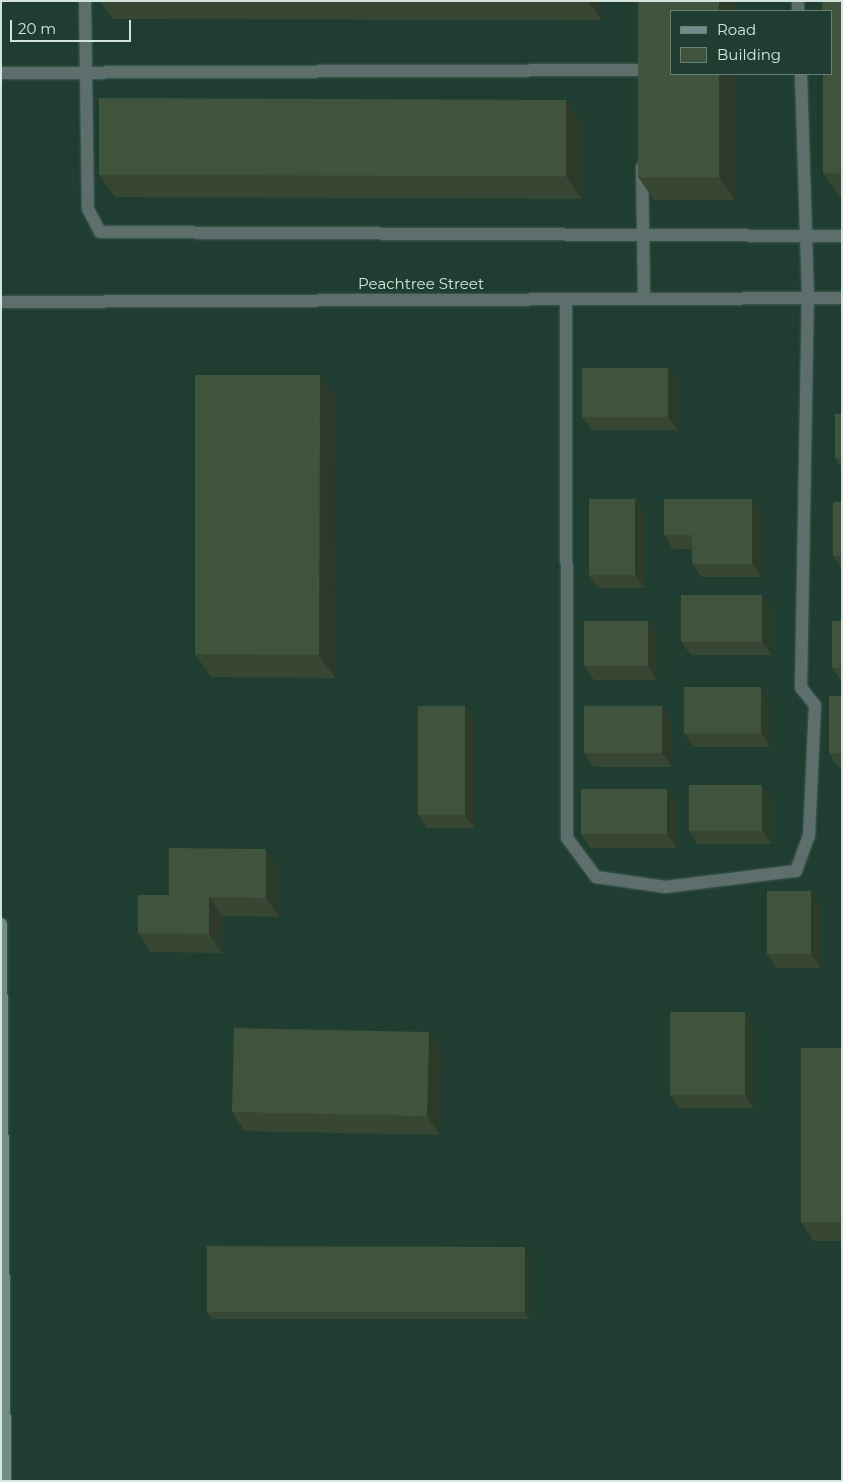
<!DOCTYPE html>
<html>
<head>
<meta charset="utf-8">
<style>
  body { margin:0 }
  #map { position:relative; width:843px; height:1482px; overflow:hidden; background:#1f3e31; font-family:Montserrat,sans-serif }
  div>[style] { position:absolute }
  [style*='--x'] { left:calc(var(--x)*1px); top:calc(var(--y)*1px); width:calc(var(--w)*1px); rotate:calc(var(--a)*1deg) }
  .roads { filter:drop-shadow(0 0 1px #405c50) drop-shadow(0 0 1px #405c50) }
  .lane>* { height:12px; margin:-6px; padding:0 6px; transform-origin:6px; border-radius:6px; background:#5d6e6c }
  .street>* { height:12px; margin:-6px; padding:0 6px; transform-origin:6px; border-radius:6px; background:#5d6e6c }
  .secondary>* { height:12px; margin:-6px; padding:0 6px; transform-origin:6px; border-radius:6px; background:#728c8a }
  .wall>* { inset:0; background:#374734 }
  .shaded-wall>* { inset:0; background:#2d3a2a }
  .building>* { inset:0; background:#40533c }
  span { translate:-50% -50%; white-space:nowrap; text-align:center; line-height:1.15; -webkit-text-stroke:4px #1f3e31; paint-order:stroke }
  .street-label { font-size:15px; color:#d4e5dd }
  .frame { position:absolute; inset:0; border:2px solid #d4e5dd; pointer-events:none }
  .legend { position:absolute; left:670px; top:10px; width:162px; height:65px; box-sizing:border-box; background:#1f3e31; border:1px solid #678176; margin:0; padding:6px 9px; list-style:none; font-size:15px; color:#d4e5dd }
  .legend li { display:flex; align-items:center; gap:10px; height:25px }
  .legend b { width:25px; border:1px solid #678176 }
  .scale { position:absolute; left:10px; top:20px; width:121px; height:22px; box-sizing:border-box; border:2px solid #d4e5dd; border-top:0; padding-left:6px; font-size:15px; line-height:18px; white-space:nowrap; color:#d4e5dd; -webkit-text-stroke:4px #1f3e31; paint-order:stroke }
</style>
</head>
<body>
<div id="map">
  <div class="roads">
    <div class="lane">
      <div style="--x:85;--y:1;--w:208;--a:89.2"></div>
      <div style="--x:88;--y:209;--w:26;--a:62"></div>
      <div style="--x:100;--y:232;--w:742;--a:0.31"></div>
      <div style="--x:798;--y:1;--w:10;--a:90"></div>
      <div style="--x:1;--y:73;--w:639;--a:-0.27"></div>
      <div style="--x:801;--y:74;--w:224;--a:88.2"></div>
      <div style="--x:642;--y:167;--w:132;--a:89.1"></div>
    </div>
    <div class="street">
      <div style="--x:566;--y:300;--w:538;--a:89.89"></div>
      <div style="--x:567;--y:838;--w:49;--a:53.4"></div>
      <div style="--x:596;--y:877;--w:70;--a:8.2"></div>
      <div style="--x:665;--y:887;--w:132;--a:-7"></div>
      <div style="--x:796;--y:871;--w:37;--a:-70"></div>
      <div style="--x:809;--y:836;--w:131;--a:-87.4"></div>
      <div style="--x:815;--y:705;--w:22;--a:-129"></div>
      <div style="--x:801;--y:688;--w:390;--a:-89"></div>
      <div style="--x:1;--y:302;--w:841;--a:-0.27"></div>
    </div>
    <div class="secondary">
      <div style="--x:1;--y:924;--w:557;--a:89.59"></div>
    </div>
  </div>
  <div class="wall">
    <div style="clip-path:polygon(100px 1px,601px 1px,601px 20px,113px 19px)"></div>
    <div style="clip-path:polygon(735px 1px,735px 200px,654px 200px,638px 177px)"></div>
    <div style="clip-path:polygon(842px 1px,842px 196px,839px 196px,823px 173px)"></div>
    <div style="clip-path:polygon(566px 100px,582px 122px,582px 199px,115px 197px,99px 175px)"></div>
    <div style="clip-path:polygon(678px 381px,678px 430px,592px 430px,582px 417px)"></div>
    <div style="clip-path:polygon(336px 398px,335px 678px,211px 677px,195px 654px)"></div>
    <div style="clip-path:polygon(842px 414px,842px 468px,835px 458px)"></div>
    <div style="clip-path:polygon(635px 499px,645px 513px,645px 588px,598px 588px,589px 575px)"></div>
    <div style="clip-path:polygon(842px 502px,842px 568px,833px 556px)"></div>
    <div style="clip-path:polygon(762px 513px,762px 577px,702px 577px,692px 564px,692px 549px,673px 549px,664px 535px)"></div>
    <div style="clip-path:polygon(772px 609px,772px 655px,691px 655px,681px 642px)"></div>
    <div style="clip-path:polygon(842px 621px,842px 682px,832px 668px)"></div>
    <div style="clip-path:polygon(657px 634px,657px 680px,594px 680px,584px 666px)"></div>
    <div style="clip-path:polygon(842px 696px,842px 767px,838px 767px,829px 753px)"></div>
    <div style="clip-path:polygon(770px 701px,770px 747px,694px 747px,684px 733px)"></div>
    <div style="clip-path:polygon(465px 706px,475px 719px,475px 828px,427px 828px,418px 815px)"></div>
    <div style="clip-path:polygon(672px 719px,672px 767px,594px 767px,584px 753px)"></div>
    <div style="clip-path:polygon(772px 798px,772px 844px,698px 844px,689px 831px)"></div>
    <div style="clip-path:polygon(677px 803px,677px 848px,591px 848px,581px 834px)"></div>
    <div style="clip-path:polygon(266px 849px,279px 868px,279px 917px,222px 916px,222px 953px,151px 952px,138px 933px,169px 895px)"></div>
    <div style="clip-path:polygon(821px 905px,821px 968px,777px 968px,767px 954px)"></div>
    <div style="clip-path:polygon(754px 1026px,754px 1108px,679px 1108px,670px 1095px)"></div>
    <div style="clip-path:polygon(429px 1032px,442px 1051px,440px 1135px,245px 1131px,232px 1112px)"></div>
    <div style="clip-path:polygon(842px 1048px,842px 1241px,814px 1241px,801px 1222px)"></div>
    <div style="clip-path:polygon(525px 1247px,530px 1254px,530px 1319px,212px 1319px,207px 1312px)"></div>
  </div>
  <div class="shaded-wall">
    <div style="clip-path:polygon(588px 1px,601px 1px,601px 20px)"></div>
    <div style="clip-path:polygon(719px 1px,735px 1px,735px 11px,719px 11px)"></div>
    <div style="clip-path:polygon(719px 74px,735px 74px,735px 200px,719px 177px)"></div>
    <div style="clip-path:polygon(566px 100px,582px 122px,582px 199px,566px 176px)"></div>
    <div style="clip-path:polygon(668px 368px,678px 381px,678px 430px,668px 417px)"></div>
    <div style="clip-path:polygon(320px 375px,336px 398px,335px 678px,319px 655px)"></div>
    <div style="clip-path:polygon(635px 499px,645px 513px,645px 588px,635px 575px)"></div>
    <div style="clip-path:polygon(752px 499px,762px 513px,762px 577px,752px 564px)"></div>
    <div style="clip-path:polygon(762px 595px,772px 609px,772px 655px,762px 642px)"></div>
    <div style="clip-path:polygon(648px 621px,657px 634px,657px 680px,648px 666px)"></div>
    <div style="clip-path:polygon(761px 687px,770px 701px,770px 747px,761px 733px)"></div>
    <div style="clip-path:polygon(465px 706px,475px 719px,475px 828px,465px 815px)"></div>
    <div style="clip-path:polygon(662px 706px,672px 719px,672px 767px,662px 753px)"></div>
    <div style="clip-path:polygon(762px 785px,772px 798px,772px 844px,762px 831px)"></div>
    <div style="clip-path:polygon(667px 789px,677px 803px,677px 848px,667px 834px)"></div>
    <div style="clip-path:polygon(266px 849px,279px 868px,279px 917px,266px 898px)"></div>
    <div style="clip-path:polygon(811px 891px,821px 905px,821px 968px,811px 954px)"></div>
    <div style="clip-path:polygon(209px 897px,222px 916px,222px 953px,209px 934px)"></div>
    <div style="clip-path:polygon(745px 1012px,754px 1026px,754px 1108px,745px 1095px)"></div>
    <div style="clip-path:polygon(429px 1032px,442px 1051px,440px 1135px,427px 1116px)"></div>
    <div style="clip-path:polygon(525px 1247px,530px 1254px,530px 1319px,525px 1312px)"></div>
  </div>
  <div class="building">
    <div style="clip-path:polygon(638px 1px,719px 1px,719px 11px,672px 11px,672px 74px,719px 74px,719px 177px,638px 177px)"></div>
    <div style="clip-path:polygon(822px 1px,842px 1px,842px 173px,823px 173px,823px 74px,832px 74px,832px 11px,822px 11px)"></div>
    <div style="clip-path:polygon(99px 98px,566px 100px,566px 176px,99px 175px)"></div>
    <div style="clip-path:polygon(582px 368px,668px 368px,668px 417px,582px 417px)"></div>
    <div style="clip-path:polygon(195px 375px,320px 375px,319px 655px,195px 654px)"></div>
    <div style="clip-path:polygon(835px 414px,842px 414px,842px 458px,835px 458px)"></div>
    <div style="clip-path:polygon(589px 499px,635px 499px,635px 575px,589px 575px)"></div>
    <div style="clip-path:polygon(664px 499px,752px 499px,752px 564px,692px 564px,692px 535px,664px 535px)"></div>
    <div style="clip-path:polygon(833px 502px,842px 502px,842px 556px,833px 556px)"></div>
    <div style="clip-path:polygon(681px 595px,762px 595px,762px 642px,681px 642px)"></div>
    <div style="clip-path:polygon(584px 621px,648px 621px,648px 666px,584px 666px)"></div>
    <div style="clip-path:polygon(832px 621px,842px 621px,842px 668px,832px 668px)"></div>
    <div style="clip-path:polygon(684px 687px,761px 687px,761px 733px,684px 733px)"></div>
    <div style="clip-path:polygon(829px 696px,842px 696px,842px 753px,829px 753px)"></div>
    <div style="clip-path:polygon(418px 706px,465px 706px,465px 815px,418px 815px)"></div>
    <div style="clip-path:polygon(584px 706px,662px 706px,662px 753px,584px 753px)"></div>
    <div style="clip-path:polygon(689px 785px,762px 785px,762px 831px,689px 831px)"></div>
    <div style="clip-path:polygon(581px 789px,667px 789px,667px 834px,581px 834px)"></div>
    <div style="clip-path:polygon(169px 848px,266px 849px,266px 898px,209px 897px,209px 934px,138px 933px,138px 895px,169px 895px)"></div>
    <div style="clip-path:polygon(767px 891px,811px 891px,811px 954px,767px 954px)"></div>
    <div style="clip-path:polygon(670px 1012px,745px 1012px,745px 1095px,670px 1095px)"></div>
    <div style="clip-path:polygon(234px 1028px,429px 1032px,427px 1116px,232px 1112px)"></div>
    <div style="clip-path:polygon(801px 1048px,842px 1048px,842px 1222px,801px 1222px)"></div>
    <div style="clip-path:polygon(207px 1246px,525px 1247px,525px 1312px,207px 1312px)"></div>
  </div>
  <div class="street-label">
    <span style="left:421px;top:284px">Peachtree Street</span>
  </div>
  <div class="frame"></div>
  <ul class="legend">
  <li><b style="height:6px;background:#728c8a"></b>Road</li>
  <li><b style="height:14px;background:#40533c"></b>Building</li>
  </ul>
  <div class="scale">20 m</div>
</div>
</body>
</html>
